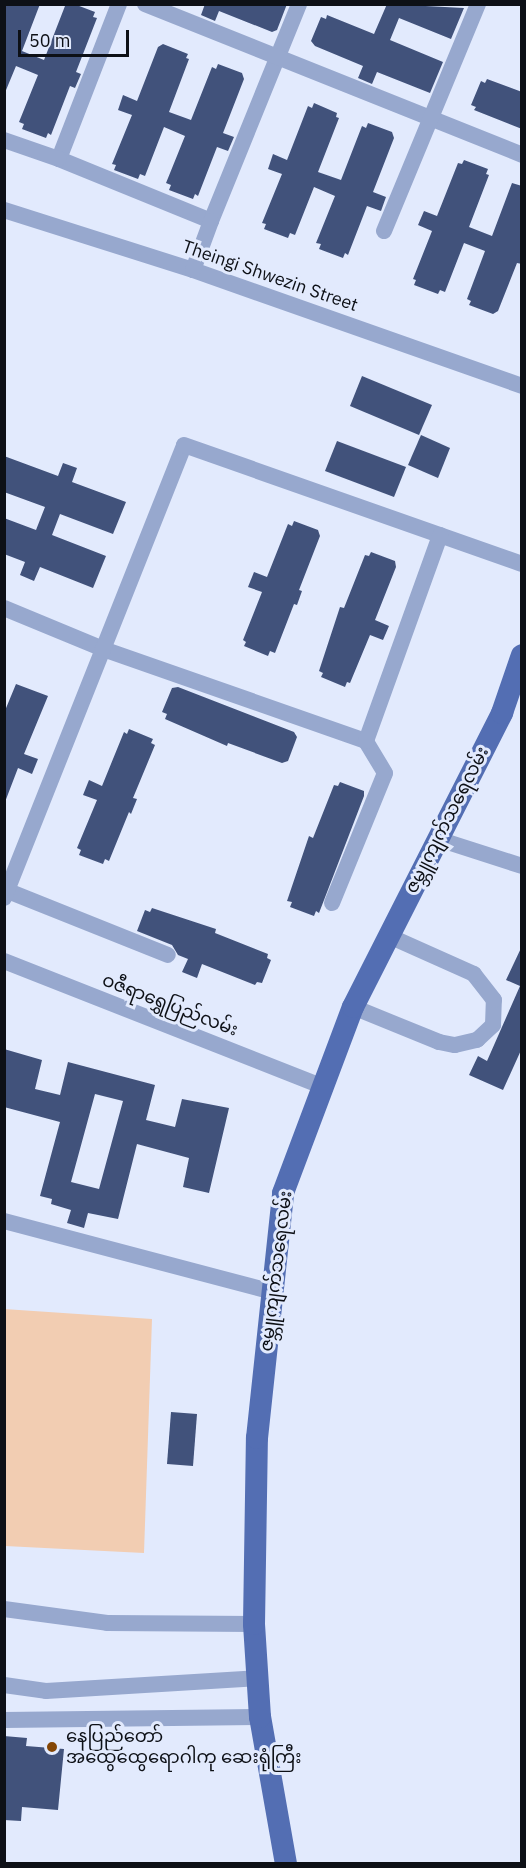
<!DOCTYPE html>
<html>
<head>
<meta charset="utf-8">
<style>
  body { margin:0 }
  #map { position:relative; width:526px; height:1868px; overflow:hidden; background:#e2eafd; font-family:"IBM Plex Sans","Noto Sans Myanmar",sans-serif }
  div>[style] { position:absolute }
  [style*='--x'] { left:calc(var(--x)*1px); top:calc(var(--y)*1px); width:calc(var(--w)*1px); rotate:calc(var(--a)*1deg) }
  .green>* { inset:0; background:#f2cdb2 }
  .building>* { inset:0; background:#41527b }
  .minor>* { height:16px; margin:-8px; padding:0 8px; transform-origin:8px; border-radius:8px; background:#97a8ce }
  .major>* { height:22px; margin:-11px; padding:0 11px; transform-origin:11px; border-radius:11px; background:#536eb3 }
  .dots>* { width:16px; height:16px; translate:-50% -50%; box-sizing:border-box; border:3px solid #e2eafd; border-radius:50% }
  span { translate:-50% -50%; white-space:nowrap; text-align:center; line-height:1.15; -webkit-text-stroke:6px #e2eafd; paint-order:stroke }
  .street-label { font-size:18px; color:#0d1016 }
  .poi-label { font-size:18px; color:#0d1016 }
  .left { translate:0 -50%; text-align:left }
  .frame { position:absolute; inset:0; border:6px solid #0d1016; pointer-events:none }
  .scale { position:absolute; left:18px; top:30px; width:111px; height:27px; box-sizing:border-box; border:3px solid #0d1016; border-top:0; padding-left:8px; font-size:18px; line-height:21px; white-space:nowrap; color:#0d1016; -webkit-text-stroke:4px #e2eafd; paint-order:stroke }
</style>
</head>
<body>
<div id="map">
  <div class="green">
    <div style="clip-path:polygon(4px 1309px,152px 1319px,144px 1553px,5px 1546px)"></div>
  </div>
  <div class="building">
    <div style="clip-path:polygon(4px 4px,40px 4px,22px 51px,44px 60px,65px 6px,74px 4px,95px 12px,93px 17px,97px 18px,76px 72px,81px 74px,75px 88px,70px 86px,51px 135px,48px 133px,46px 138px,22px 129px,24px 124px,19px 122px,38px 75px,16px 66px,4px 95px)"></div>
    <div style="clip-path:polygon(205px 4px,287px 4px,277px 30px,272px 32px,219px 11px,215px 21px,201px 15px)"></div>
    <div style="clip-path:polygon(387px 4px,464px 8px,451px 39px,399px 18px,390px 40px,443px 62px,430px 93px,377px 72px,372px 84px,358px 78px,363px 66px,315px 46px,311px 41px,321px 17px,326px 19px,327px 15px,374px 34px)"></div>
    <div style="clip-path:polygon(163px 44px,188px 54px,186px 58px,189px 59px,169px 112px,191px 120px,212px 67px,216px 69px,218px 64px,242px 73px,244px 79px,223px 133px,234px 137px,228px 151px,217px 147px,198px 196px,195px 194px,193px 199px,169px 190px,171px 185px,166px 183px,185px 136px,164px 127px,145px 176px,140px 174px,138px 179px,114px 170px,116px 165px,112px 164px,132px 115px,118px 110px,123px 95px,137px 101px,158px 47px)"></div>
    <div style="clip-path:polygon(487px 79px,522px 92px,522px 129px,474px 110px,476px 107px,471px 105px,481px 81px,485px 83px)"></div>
    <div style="clip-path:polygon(314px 103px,337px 113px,336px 117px,339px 118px,318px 172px,341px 180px,362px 126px,366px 128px,368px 123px,392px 132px,394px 138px,373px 192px,386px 197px,381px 211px,367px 206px,348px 255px,345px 253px,343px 258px,319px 249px,321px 244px,316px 243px,335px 196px,314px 187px,295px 235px,290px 233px,288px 238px,264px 229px,266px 224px,262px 223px,282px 174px,268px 169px,273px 154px,287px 160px,308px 106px,312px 108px)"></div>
    <div style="clip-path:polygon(464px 160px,488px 169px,486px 174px,489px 175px,469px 227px,492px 236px,512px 183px,522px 186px,522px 264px,517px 263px,498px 311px,493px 314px,469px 305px,471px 301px,467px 299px,485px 251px,464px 243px,445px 292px,440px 290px,438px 294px,414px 285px,416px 280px,413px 279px,432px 231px,418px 225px,424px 211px,437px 216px,458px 163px,462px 164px)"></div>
    <div style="clip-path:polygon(362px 376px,432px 405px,419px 435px,350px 406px)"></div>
    <div style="clip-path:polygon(421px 435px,450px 448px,438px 478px,408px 465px)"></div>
    <div style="clip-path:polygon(337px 441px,406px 467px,394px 497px,325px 471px)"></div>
    <div style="clip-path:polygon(4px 456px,58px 476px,63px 463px,77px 468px,72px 482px,126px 502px,113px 534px,60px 514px,52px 535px,106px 556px,93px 588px,40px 567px,34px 581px,20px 575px,25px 562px,4px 554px,4px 518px,36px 530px,45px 507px,4px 492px)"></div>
    <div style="clip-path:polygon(294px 521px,318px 530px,320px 536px,299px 590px,302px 591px,297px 605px,294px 604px,275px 653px,270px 651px,268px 656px,244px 646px,246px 642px,243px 640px,262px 592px,248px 587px,254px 572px,267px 577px,288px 524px,292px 526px)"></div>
    <div style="clip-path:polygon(371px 552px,395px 561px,396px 567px,375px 620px,389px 626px,383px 640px,370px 635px,350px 683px,347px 682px,345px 687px,321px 677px,323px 673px,319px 671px,340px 607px,344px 608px,365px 555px,369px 556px)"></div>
    <div style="clip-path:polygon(16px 684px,48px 696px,24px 754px,38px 759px,32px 774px,18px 768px,5px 802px,4px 713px)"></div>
    <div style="clip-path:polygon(178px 687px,294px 732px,297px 737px,288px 761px,282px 763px,228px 743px,227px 746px,165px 719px,167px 714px,162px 712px,172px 688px)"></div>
    <div style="clip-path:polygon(129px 729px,153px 739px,151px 743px,155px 745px,133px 798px,137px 799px,131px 814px,129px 812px,109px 861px,105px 859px,103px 864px,79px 855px,81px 850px,77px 848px,97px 800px,83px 795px,89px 780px,102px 786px,124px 732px,127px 734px)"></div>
    <div style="clip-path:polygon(340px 782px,364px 791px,364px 796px,319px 913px,316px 911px,314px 916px,290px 907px,292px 902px,287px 901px,309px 836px,313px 838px,334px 785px,338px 786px)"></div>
    <div style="clip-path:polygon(152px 908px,216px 929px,215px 933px,268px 954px,267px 958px,271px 960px,262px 983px,257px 982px,255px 985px,202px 964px,197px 978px,182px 972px,188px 959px,178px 955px,172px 945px,137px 931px,145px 910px,150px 912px)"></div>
    <div style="clip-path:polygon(522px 946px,522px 1048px,503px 1090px,469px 1075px,478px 1056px,487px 1061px,520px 986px,506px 980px)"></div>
    <div style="clip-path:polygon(evenodd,4px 1049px,42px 1060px,35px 1089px,60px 1095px,68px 1062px,155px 1085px,146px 1120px,175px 1127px,182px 1099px,229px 1108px,209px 1193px,183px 1187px,189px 1158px,137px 1144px,118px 1219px,88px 1213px,84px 1228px,67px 1223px,71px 1210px,51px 1204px,52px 1199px,40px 1196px,60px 1122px,4px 1107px,4px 1049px,95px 1094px,123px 1101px,99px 1189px,71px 1182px,95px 1094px)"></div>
    <div style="clip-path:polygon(171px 1412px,197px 1414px,193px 1466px,167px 1464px)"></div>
    <div style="clip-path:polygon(4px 1736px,27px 1738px,26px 1746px,64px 1749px,58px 1810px,22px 1807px,21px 1821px,4px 1820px)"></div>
  </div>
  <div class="minor">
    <div style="--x:119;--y:4;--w:166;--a:111.2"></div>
    <div style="--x:59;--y:159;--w:164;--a:22.2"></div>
    <div style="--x:211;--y:221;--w:234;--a:-67.9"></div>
    <div style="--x:145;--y:4;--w:406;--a:21.8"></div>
    <div style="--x:4;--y:140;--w:58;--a:19.1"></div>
    <div style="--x:4;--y:210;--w:198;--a:17.6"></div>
    <div style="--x:193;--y:270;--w:349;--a:19.4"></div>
    <div style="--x:384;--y:231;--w:246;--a:-67.5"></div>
    <div style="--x:193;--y:270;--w:52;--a:-69.8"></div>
    <div style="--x:4;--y:608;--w:107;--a:22.5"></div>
    <div style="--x:103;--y:649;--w:279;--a:19.3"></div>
    <div style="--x:438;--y:839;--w:88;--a:17.8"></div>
    <div style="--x:8;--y:891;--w:172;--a:21.8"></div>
    <div style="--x:4;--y:898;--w:487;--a:-68.3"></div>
    <div style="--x:184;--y:445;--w:358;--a:19.4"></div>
    <div style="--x:332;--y:903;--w:140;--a:-67.8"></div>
    <div style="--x:385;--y:773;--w:37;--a:-121"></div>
    <div style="--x:366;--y:741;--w:219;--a:-70.2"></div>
    <div style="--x:4;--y:961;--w:342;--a:21.5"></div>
    <div style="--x:353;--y:1007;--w:93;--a:22.1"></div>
    <div style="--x:439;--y:1042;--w:16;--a:11"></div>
    <div style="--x:455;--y:1045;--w:23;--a:-13"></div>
    <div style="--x:477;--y:1040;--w:22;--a:-43"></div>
    <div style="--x:493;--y:1025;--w:25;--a:-88"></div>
    <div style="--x:494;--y:1000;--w:33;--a:-128"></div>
    <div style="--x:474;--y:974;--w:95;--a:-155.9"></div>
    <div style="--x:4;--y:1221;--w:277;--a:14.8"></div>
    <div style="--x:4;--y:1609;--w:104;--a:7.7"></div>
    <div style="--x:107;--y:1623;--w:147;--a:0.4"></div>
    <div style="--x:4;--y:1685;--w:42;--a:8.1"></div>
    <div style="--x:46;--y:1691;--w:211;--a:-3.5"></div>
    <div style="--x:4;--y:1720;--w:256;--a:-0.7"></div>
  </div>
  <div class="major">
    <div style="--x:286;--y:1864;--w:149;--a:-100"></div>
    <div style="--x:260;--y:1717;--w:93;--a:-93.7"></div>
    <div style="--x:254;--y:1624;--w:186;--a:-89.1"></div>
    <div style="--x:257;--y:1438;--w:246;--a:-83.9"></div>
    <div style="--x:283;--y:1193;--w:199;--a:-69.4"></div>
    <div style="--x:353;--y:1007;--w:330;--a:-63.1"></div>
    <div style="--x:502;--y:713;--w:61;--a:-71"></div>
  </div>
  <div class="dots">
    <div style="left:52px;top:1747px;background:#844605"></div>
  </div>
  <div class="street-label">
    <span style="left:270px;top:276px;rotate:19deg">Theingi Shwezin Street</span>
    <span style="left:447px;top:820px;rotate:-63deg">ဇမ္ဘူကျက်သရေလမ်း</span>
    <span style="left:170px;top:1005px;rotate:21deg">ဝဇီရာရွှေပြည်လမ်း</span>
    <span style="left:276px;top:1271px;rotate:-83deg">ဇမ္ဘူကျက်သရေလမ်း</span>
  </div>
  <div class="poi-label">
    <span class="left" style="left:66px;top:1747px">နေပြည်တော်<br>အထွေထွေရောဂါကု ဆေးရုံကြီး</span>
  </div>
  <div class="frame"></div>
  <div class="scale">50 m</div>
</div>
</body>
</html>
